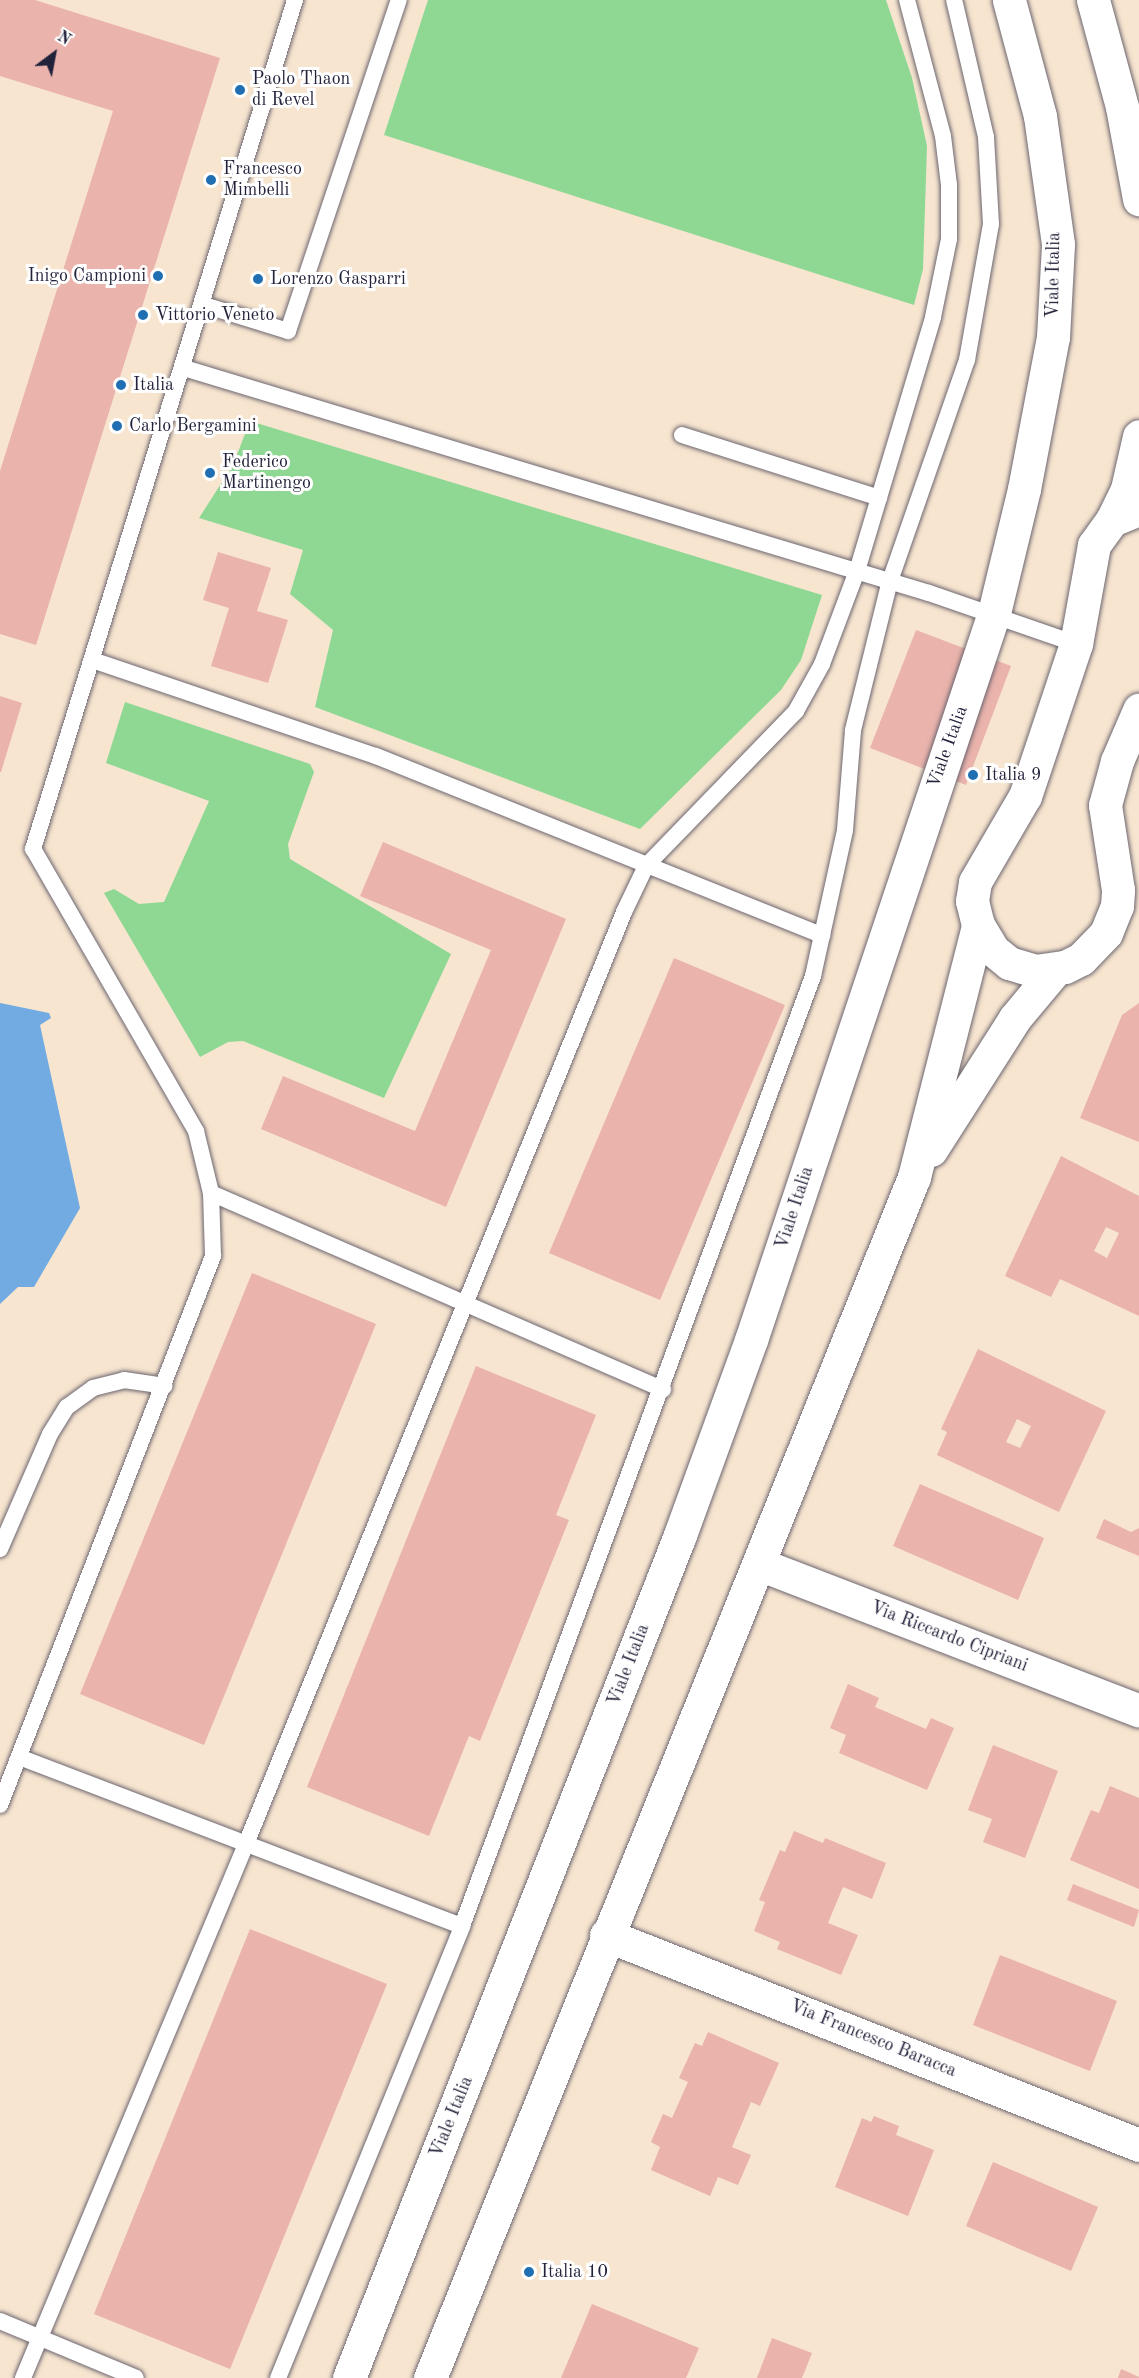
<!DOCTYPE html>
<html>
<head>
<meta charset="utf-8">
<style>
  body { margin:0 }
  #map { position:relative; width:1139px; height:2378px; overflow:hidden; background:#f7e5d0; font-family:"Old Standard TT",serif }
  div>[style] { position:absolute }
  [style*='--x'] { left:calc(var(--x)*1px); top:calc(var(--y)*1px); width:calc(var(--w)*1px); rotate:calc(var(--a)*1deg) }
  .green>* { inset:0; background:#8ed894 }
  .water>* { inset:0; background:#71abe1 }
  .building>* { inset:0; background:#eab3ac }
  .roads { filter:drop-shadow(0 0 2px #6d666f) drop-shadow(0 0 2px #6d666f) }
  .lane>* { height:16px; margin:-8px; padding:0 8px; transform-origin:8px; border-radius:8px; background:#fff }
  .street>* { height:33px; margin:-16.5px; padding:0 16.5px; transform-origin:16.5px; border-radius:16.5px; background:#fff }
  .secondary>* { height:33px; margin:-16.5px; padding:0 16.5px; transform-origin:16.5px; border-radius:16.5px; background:#fff }
  .dots>* { width:16px; height:16px; translate:-50% -50%; box-sizing:border-box; border:3px solid #fff; border-radius:50% }
  span { translate:-50% -50%; white-space:nowrap; text-align:center; line-height:1.15; -webkit-text-stroke:6px #fff; paint-order:stroke }
  .poi-label { font-size:18px; color:#22223b }
  .left { translate:0 -50%; text-align:left }
  .right { translate:-100% -50%; text-align:right }
  .street-label { font-size:18px; color:#22223b }
  .north { position:absolute; left:24px; top:24px; width:60px; height:60px; -webkit-text-stroke:4px #fff; paint-order:stroke; rotate:32deg; font-size:16px; font-weight:700; line-height:24px; text-align:center; color:#22223b }
  .north::after { content:''; display:block; margin:auto; width:21px; height:27px; background:#22223b; clip-path:polygon(50% 0,100% 100%,50% 72%,0 100%) }
</style>
</head>
<body>
<div id="map">
  <div class="green">
    <div style="clip-path:polygon(428px 0,886px 0,912px 78px,927px 146px,923px 269px,914px 305px,384px 135px)"></div>
    <div style="clip-path:polygon(250px 421px,822px 595px,801px 660px,781px 690px,640px 829px,315px 707px,333px 630px,290px 594px,303px 550px,199px 518px,233px 465px)"></div>
    <div style="clip-path:polygon(125px 702px,310px 764px,314px 772px,288px 844px,290px 859px,451px 954px,384px 1098px,243px 1041px,228px 1042px,200px 1057px,104px 893px,114px 889px,139px 904px,164px 902px,209px 801px,106px 763px)"></div>
  </div>
  <div class="water">
    <div style="clip-path:polygon(0 1003px,49px 1013px,51px 1018px,40px 1025px,80px 1208px,34px 1287px,18px 1287px,0 1304px)"></div>
  </div>
  <div class="building">
    <div style="clip-path:polygon(0 0,35px 0,220px 58px,36px 645px,0 634px,0 471px,113px 111px,0 76px)"></div>
    <div style="clip-path:polygon(218px 552px,271px 568px,257px 611px,288px 620px,268px 683px,211px 666px,229px 608px,203px 600px)"></div>
    <div style="clip-path:polygon(916px 630px,1011px 666px,966px 785px,870px 748px)"></div>
    <div style="clip-path:polygon(0 696px,22px 703px,1px 772px,0 772px)"></div>
    <div style="clip-path:polygon(383px 842px,566px 919px,446px 1207px,261px 1129px,283px 1076px,415px 1131px,491px 950px,360px 896px)"></div>
    <div style="clip-path:polygon(674px 958px,785px 1005px,660px 1300px,549px 1253px)"></div>
    <div style="clip-path:polygon(1139px 1003px,1139px 1142px,1080px 1118px,1122px 1015px)"></div>
    <div style="clip-path:polygon(evenodd,1061px 1156px,1139px 1196px,1139px 1316px,1060px 1279px,1051px 1297px,1005px 1276px,1061px 1156px,1106px 1227px,1119px 1233px,1107px 1258px,1094px 1251px,1106px 1227px)"></div>
    <div style="clip-path:polygon(252px 1273px,376px 1324px,204px 1745px,80px 1694px)"></div>
    <div style="clip-path:polygon(evenodd,978px 1349px,1106px 1411px,1059px 1512px,937px 1455px,947px 1432px,941px 1429px,978px 1349px,1017px 1419px,1031px 1426px,1020px 1448px,1006px 1442px,1017px 1419px)"></div>
    <div style="clip-path:polygon(476px 1366px,596px 1415px,556px 1515px,569px 1520px,480px 1741px,469px 1736px,429px 1836px,307px 1787px)"></div>
    <div style="clip-path:polygon(920px 1484px,1044px 1538px,1018px 1600px,893px 1546px)"></div>
    <div style="clip-path:polygon(1104px 1519px,1131px 1532px,1139px 1528px,1139px 1556px,1096px 1538px)"></div>
    <div style="clip-path:polygon(848px 1684px,879px 1698px,875px 1707px,926px 1729px,931px 1718px,954px 1728px,927px 1790px,839px 1753px,846px 1735px,830px 1728px)"></div>
    <div style="clip-path:polygon(993px 1745px,1058px 1771px,1025px 1858px,983px 1842px,992px 1819px,968px 1810px)"></div>
    <div style="clip-path:polygon(1110px 1786px,1139px 1798px,1139px 1889px,1070px 1860px,1091px 1810px,1099px 1813px)"></div>
    <div style="clip-path:polygon(794px 1831px,823px 1843px,825px 1838px,886px 1863px,872px 1899px,843px 1887px,828px 1923px,858px 1935px,841px 1975px,777px 1949px,780px 1942px,754px 1931px,765px 1902px,759px 1900px,780px 1850px,785px 1852px)"></div>
    <div style="clip-path:polygon(1073px 1884px,1139px 1910px,1134px 1927px,1067px 1900px)"></div>
    <div style="clip-path:polygon(250px 1929px,387px 1984px,230px 2369px,94px 2314px)"></div>
    <div style="clip-path:polygon(1000px 1955px,1117px 2001px,1090px 2071px,973px 2025px)"></div>
    <div style="clip-path:polygon(708px 2032px,779px 2063px,760px 2106px,751px 2102px,732px 2147px,751px 2155px,738px 2185px,718px 2177px,710px 2196px,651px 2170px,660px 2147px,651px 2142px,663px 2114px,672px 2118px,688px 2082px,679px 2078px,695px 2043px,702px 2046px)"></div>
    <div style="clip-path:polygon(874px 2116px,899px 2126px,896px 2135px,934px 2150px,908px 2216px,835px 2187px,862px 2118px,871px 2122px)"></div>
    <div style="clip-path:polygon(993px 2162px,1098px 2207px,1071px 2271px,966px 2226px)"></div>
    <div style="clip-path:polygon(592px 2304px,699px 2348px,686px 2378px,561px 2378px)"></div>
    <div style="clip-path:polygon(772px 2338px,812px 2353px,802px 2378px,757px 2378px)"></div>
    <div style="clip-path:polygon(1121px 2369px,1139px 2377px,1139px 2378px,1118px 2378px)"></div>
  </div>
  <div class="roads">
    <div class="lane">
      <div style="--x:204;--y:305;--w:88;--a:17.2"></div>
      <div style="--x:288;--y:331;--w:349;--a:-71.5"></div>
      <div style="--x:184;--y:368;--w:778;--a:16.81"></div>
      <div style="--x:929;--y:593;--w:156;--a:19.1"></div>
      <div style="--x:682;--y:435;--w:207;--a:17.7"></div>
      <div style="--x:92;--y:660;--w:300;--a:18.7"></div>
      <div style="--x:376;--y:756;--w:481;--a:21.9"></div>
      <div style="--x:211;--y:1193;--w:493;--a:23.5"></div>
      <div style="--x:0;--y:1549;--w:125;--a:-66.5"></div>
      <div style="--x:50;--y:1434;--w:32;--a:-58"></div>
      <div style="--x:67;--y:1407;--w:32;--a:-36"></div>
      <div style="--x:93;--y:1388;--w:32;--a:-14"></div>
      <div style="--x:124;--y:1380;--w:41;--a:8.3"></div>
      <div style="--x:19;--y:1757;--w:474;--a:20.9"></div>
      <div style="--x:0;--y:1805;--w:589;--a:-68.79"></div>
      <div style="--x:213;--y:1256;--w:63;--a:-91.8"></div>
      <div style="--x:211;--y:1193;--w:64;--a:-103.6"></div>
      <div style="--x:196;--y:1131;--w:326;--a:-120"></div>
      <div style="--x:33;--y:849;--w:889;--a:-72.85"></div>
      <div style="--x:0;--y:2321;--w:147;--a:22.7"></div>
      <div style="--x:23;--y:2378;--w:579;--a:-67.33"></div>
      <div style="--x:246;--y:1844;--w:1006;--a:-67.92"></div>
      <div style="--x:624;--y:912;--w:51;--a:-64.4"></div>
      <div style="--x:646;--y:866;--w:216;--a:-45.9"></div>
      <div style="--x:796;--y:711;--w:54;--a:-61"></div>
      <div style="--x:822;--y:664;--w:99;--a:-69.4"></div>
      <div style="--x:857;--y:571;--w:265;--a:-73.3"></div>
      <div style="--x:933;--y:317;--w:80;--a:-78.4"></div>
      <div style="--x:949;--y:239;--w:54;--a:-90"></div>
      <div style="--x:949;--y:185;--w:49;--a:-97"></div>
      <div style="--x:943;--y:136;--w:141;--a:-104.8"></div>
      <div style="--x:278;--y:2378;--w:488;--a:-67.8"></div>
      <div style="--x:462;--y:1926;--w:1013;--a:-69.72"></div>
      <div style="--x:813;--y:976;--w:149;--a:-77.6"></div>
      <div style="--x:845;--y:830;--w:100;--a:-85.4"></div>
      <div style="--x:853;--y:730;--w:154;--a:-76.1"></div>
      <div style="--x:890;--y:581;--w:234;--a:-70.8"></div>
      <div style="--x:967;--y:360;--w:138;--a:-80"></div>
      <div style="--x:991;--y:224;--w:87;--a:-93.3"></div>
      <div style="--x:986;--y:137;--w:141;--a:-103.1"></div>
    </div>
    <div class="street">
      <div style="--x:759;--y:1564;--w:407;--a:21.1"></div>
      <div style="--x:606;--y:1935;--w:573;--a:21.5"></div>
      <div style="--x:349;--y:2378;--w:906;--a:-68.56"></div>
      <div style="--x:680;--y:1535;--w:208;--a:-70"></div>
      <div style="--x:751;--y:1340;--w:767;--a:-71.52"></div>
      <div style="--x:994;--y:613;--w:128;--a:-76.4"></div>
      <div style="--x:1024;--y:489;--w:155;--a:-79.2"></div>
      <div style="--x:1053;--y:337;--w:93;--a:-86.9"></div>
      <div style="--x:1058;--y:244;--w:129;--a:-98"></div>
      <div style="--x:1040;--y:116;--w:120;--a:-105"></div>
    </div>
    <div class="secondary">
      <div style="--x:1093;--y:0;--w:111;--a:74.8"></div>
      <div style="--x:1122;--y:107;--w:94;--a:79.5"></div>
      <div style="--x:1139;--y:509;--w:29;--a:158"></div>
      <div style="--x:1112;--y:520;--w:31;--a:126"></div>
      <div style="--x:1094;--y:545;--w:101;--a:100.3"></div>
      <div style="--x:1076;--y:644;--w:160;--a:108.5"></div>
      <div style="--x:1025;--y:796;--w:99;--a:120.2"></div>
      <div style="--x:975;--y:882;--w:19;--a:99"></div>
      <div style="--x:972;--y:901;--w:25;--a:76"></div>
      <div style="--x:978;--y:925;--w:29;--a:59"></div>
      <div style="--x:993;--y:950;--w:21;--a:39"></div>
      <div style="--x:1009;--y:963;--w:27;--a:17"></div>
      <div style="--x:1035;--y:971;--w:30;--a:-8"></div>
      <div style="--x:1065;--y:967;--w:18;--a:-27"></div>
      <div style="--x:1081;--y:959;--w:36;--a:-46"></div>
      <div style="--x:1106;--y:933;--w:29;--a:-68"></div>
      <div style="--x:1117;--y:906;--w:16;--a:-86"></div>
      <div style="--x:1118;--y:890;--w:86;--a:-98.7"></div>
      <div style="--x:1105;--y:805;--w:46;--a:-74.7"></div>
      <div style="--x:1117;--y:761;--w:56;--a:-66.7"></div>
      <div style="--x:1112;--y:520;--w:34;--a:-64"></div>
      <div style="--x:1127;--y:489;--w:54;--a:-77.2"></div>
      <div style="--x:931;--y:1150;--w:156;--a:-57.5"></div>
      <div style="--x:1015;--y:1018;--w:64;--a:-50.1"></div>
      <div style="--x:430;--y:2378;--w:1295;--a:-68.05"></div>
      <div style="--x:914;--y:1177;--w:260;--a:-75.7"></div>
    </div>
  </div>
  <div class="dots">
    <div style="left:240px;top:90px;background:#1f6fb2"></div>
    <div style="left:211px;top:180px;background:#1f6fb2"></div>
    <div style="left:158px;top:276px;background:#1f6fb2"></div>
    <div style="left:258px;top:279px;background:#1f6fb2"></div>
    <div style="left:143px;top:315px;background:#1f6fb2"></div>
    <div style="left:121px;top:385px;background:#1f6fb2"></div>
    <div style="left:117px;top:426px;background:#1f6fb2"></div>
    <div style="left:210px;top:473px;background:#1f6fb2"></div>
    <div style="left:973px;top:775px;background:#1f6fb2"></div>
    <div style="left:529px;top:2272px;background:#1f6fb2"></div>
  </div>
  <div class="poi-label">
    <span class="left" style="left:252px;top:90px">Paolo Thaon<br>di Revel</span>
    <span class="left" style="left:223px;top:180px">Francesco<br>Mimbelli</span>
    <span class="right" style="left:146px;top:276px">Inigo Campioni</span>
    <span class="left" style="left:270px;top:279px">Lorenzo Gasparri</span>
    <span class="left" style="left:155px;top:315px">Vittorio Veneto</span>
    <span class="left" style="left:133px;top:385px">Italia</span>
    <span class="left" style="left:129px;top:426px">Carlo Bergamini</span>
    <span class="left" style="left:222px;top:473px">Federico<br>Martinengo</span>
    <span class="left" style="left:985px;top:775px">Italia 9</span>
    <span class="left" style="left:541px;top:2272px">Italia 10</span>
  </div>
  <div class="street-label">
    <span style="left:1054px;top:275px;rotate:-89deg">Viale Italia</span>
    <span style="left:948px;top:747px;rotate:-70deg">Viale Italia</span>
    <span style="left:795px;top:1208px;rotate:-72deg">Viale Italia</span>
    <span style="left:949px;top:1637px;rotate:21deg">Via Riccardo Cipriani</span>
    <span style="left:629px;top:1665px;rotate:-69deg">Viale Italia</span>
    <span style="left:873px;top:2039px;rotate:22deg">Via Francesco Baracca</span>
    <span style="left:452px;top:2117px;rotate:-68deg">Viale Italia</span>
  </div>
  <div class="north">N</div>
</div>
</body>
</html>
